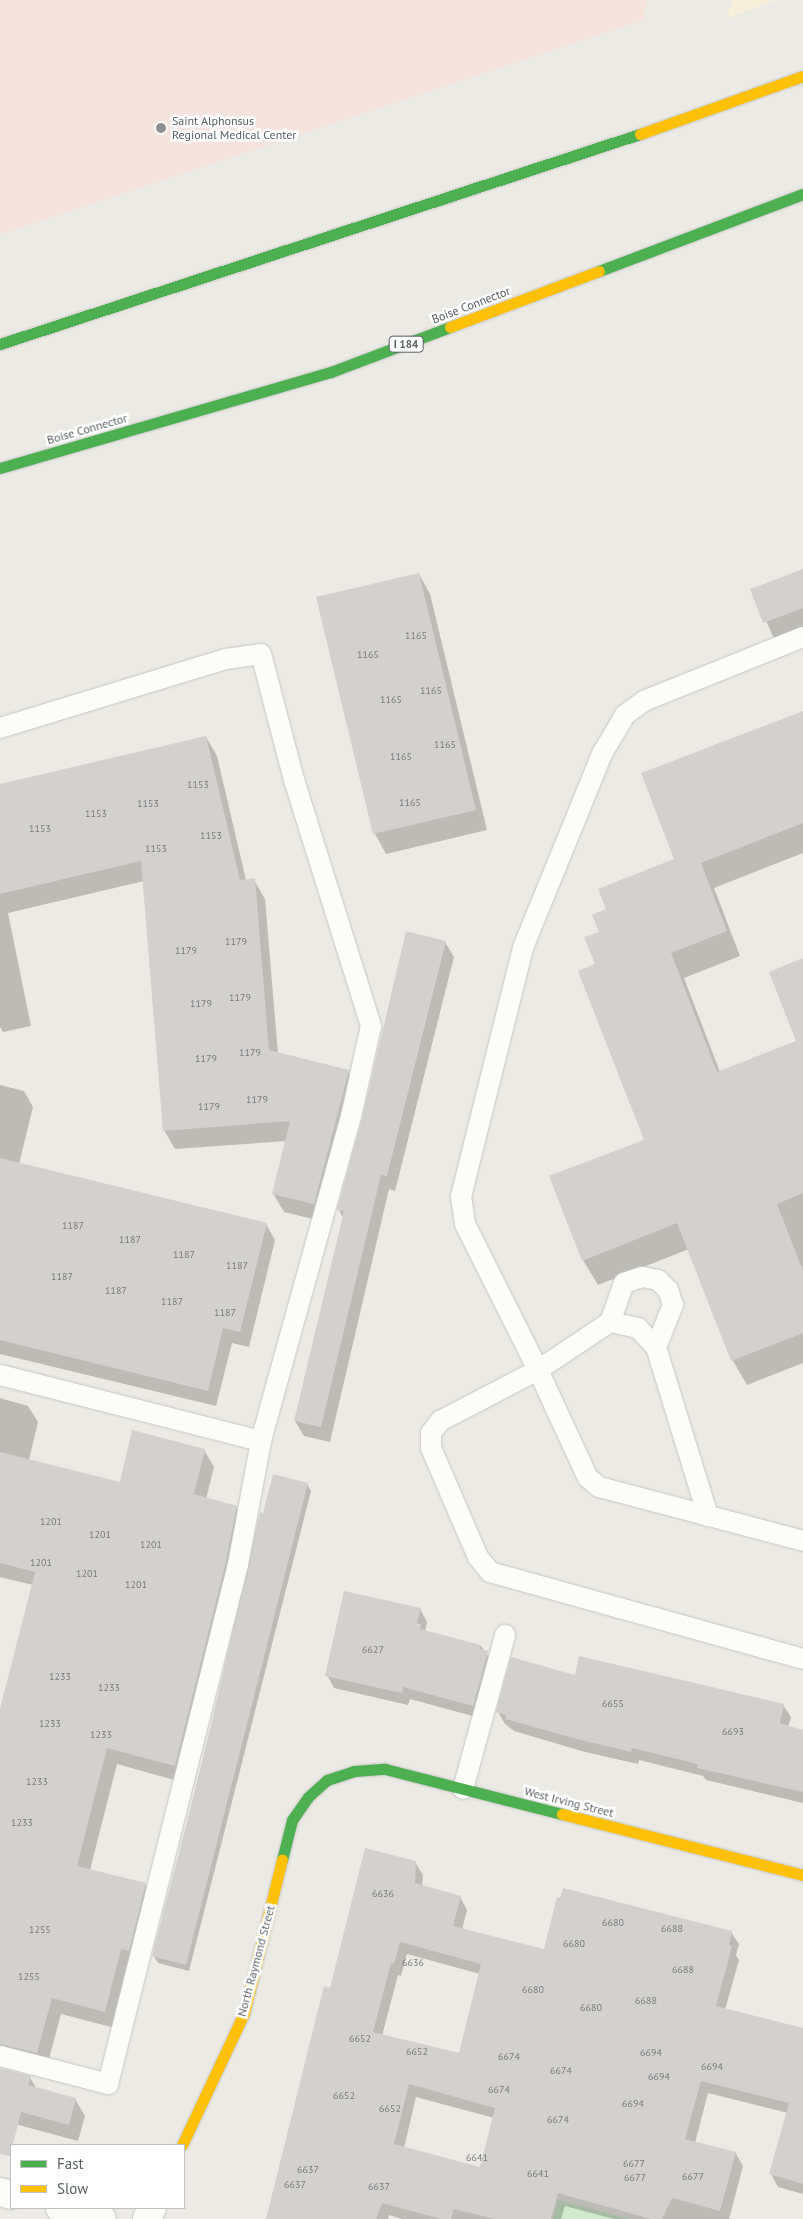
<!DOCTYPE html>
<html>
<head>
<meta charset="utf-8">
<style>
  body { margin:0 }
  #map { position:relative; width:803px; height:2219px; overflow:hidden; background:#ebeae4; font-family:"PT Sans",sans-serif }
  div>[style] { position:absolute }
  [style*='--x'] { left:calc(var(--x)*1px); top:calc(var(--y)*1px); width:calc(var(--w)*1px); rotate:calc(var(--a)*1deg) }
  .commercial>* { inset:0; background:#f6f0db }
  .medical>* { inset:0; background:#f5e3de }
  .green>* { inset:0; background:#d1e9cd }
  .shadow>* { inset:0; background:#0003 }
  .building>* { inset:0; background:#d2d1ce }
  .roads { filter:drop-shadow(0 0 1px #c6c7c5) drop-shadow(0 0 1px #c6c7c5) }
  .lane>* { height:20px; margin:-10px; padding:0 10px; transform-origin:10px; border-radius:10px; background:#fcfcfb }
  .street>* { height:28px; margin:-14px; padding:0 14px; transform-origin:14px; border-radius:14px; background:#fcfcfb }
  .fast>* { height:11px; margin:-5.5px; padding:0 5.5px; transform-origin:5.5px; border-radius:5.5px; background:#4caf50 }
  .slow>* { height:11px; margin:-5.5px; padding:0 5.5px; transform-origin:5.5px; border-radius:5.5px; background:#ffc107 }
  .dots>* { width:14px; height:14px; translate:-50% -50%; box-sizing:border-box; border:2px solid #fff; border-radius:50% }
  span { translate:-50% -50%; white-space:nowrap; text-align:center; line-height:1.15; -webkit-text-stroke:5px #fff; paint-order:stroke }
  .number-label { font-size:10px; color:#787c7f }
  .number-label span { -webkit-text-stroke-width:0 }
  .shield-label span { padding:1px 4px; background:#fff; border:1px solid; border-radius:4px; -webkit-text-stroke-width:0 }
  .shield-label { font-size:11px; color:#595e63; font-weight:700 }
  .poi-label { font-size:12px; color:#595e63 }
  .left { translate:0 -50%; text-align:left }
  .street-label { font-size:12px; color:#595e63 }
  .legend { position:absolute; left:10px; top:2144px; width:175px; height:65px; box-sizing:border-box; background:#fff; border:1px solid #bdbfc1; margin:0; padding:6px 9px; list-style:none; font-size:15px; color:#595e63 }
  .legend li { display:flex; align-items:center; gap:10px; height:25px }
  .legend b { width:25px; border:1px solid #bdbfc1 }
</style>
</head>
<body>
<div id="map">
  <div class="commercial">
    <div style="clip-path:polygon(733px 0,775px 0,726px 19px)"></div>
  </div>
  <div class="medical">
    <div style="clip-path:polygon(0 0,647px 0,643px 20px,0 235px)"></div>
  </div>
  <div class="green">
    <div style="clip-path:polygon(558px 2200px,629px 2219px,553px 2219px)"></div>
  </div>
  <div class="shadow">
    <div style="clip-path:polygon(803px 570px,803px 632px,776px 643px,752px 590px)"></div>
    <div style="clip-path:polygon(419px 574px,430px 594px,487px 830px,386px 854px,375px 834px,318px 598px)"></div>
    <div style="clip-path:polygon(803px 712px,803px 853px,714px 888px,740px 956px,684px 978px,720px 1072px,798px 1042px,803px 960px,803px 1363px,747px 1385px,733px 1361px,689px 1249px,598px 1285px,583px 1260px,645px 1140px,597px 965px,601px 932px,608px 910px,676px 860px)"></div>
    <div style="clip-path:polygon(206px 737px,217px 756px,246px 880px,254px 880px,265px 899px,278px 1054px,348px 1071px,359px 1091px,325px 1222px,284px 1212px,273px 1193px,287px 1141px,175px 1149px,164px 1130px,144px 881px,8px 913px,31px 1026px,3px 1032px,0 1027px,0 785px)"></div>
    <div style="clip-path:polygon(445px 942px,454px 957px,395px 1191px,389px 1189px,330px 1442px,304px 1436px,295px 1421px,343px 1218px,339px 1210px,364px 1119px)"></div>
    <div style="clip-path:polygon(0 1085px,24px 1091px,33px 1107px,19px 1164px,266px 1224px,275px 1240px,249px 1347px,232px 1343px,216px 1406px,0 1354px)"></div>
    <div style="clip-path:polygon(0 1398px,28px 1406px,38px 1422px,29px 1460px,120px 1483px,204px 1450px,214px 1467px,206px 1499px,236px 1507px,246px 1524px,185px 1783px,117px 1764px,90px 1870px,145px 1884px,155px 1901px,115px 2028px,61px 2014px,46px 2070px,1px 2064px,0 2067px,0 1715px,33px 1585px,0 1577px)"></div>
    <div style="clip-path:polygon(307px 1484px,311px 1491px,189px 1971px,158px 1963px,154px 1956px,264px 1514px)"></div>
    <div style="clip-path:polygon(420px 1609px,427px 1622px,425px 1631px,481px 1646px,495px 1665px,480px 1718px,410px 1699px,408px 1705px,334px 1688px,327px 1675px)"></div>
    <div style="clip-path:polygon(576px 1676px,783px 1705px,791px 1717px,788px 1727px,803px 1731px,803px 1803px,706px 1780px,703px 1776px,639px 1760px,638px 1764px,585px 1752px,514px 1731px,505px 1724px,498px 1712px)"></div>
    <div style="clip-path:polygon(evenodd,415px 1862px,423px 1875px,422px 1887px,460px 1897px,467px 1910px,462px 1930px,545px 1951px,731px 1932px,739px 1944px,736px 1955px,739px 1960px,725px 2010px,803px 2029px,803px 2194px,778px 2187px,771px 2174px,788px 2113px,708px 2093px,695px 2143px,736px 2154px,743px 2166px,729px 2219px,614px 2219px,565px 2206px,561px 2219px,402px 2219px,389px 2215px,388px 2219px,267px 2219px,331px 1989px,415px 1862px,407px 1954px,480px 1974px,460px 2055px,382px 2036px,398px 1975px,401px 1976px,407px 1954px,415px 1862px,416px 2097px,494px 2118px,480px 2168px,404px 2148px,416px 2097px)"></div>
    <div style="clip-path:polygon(0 2070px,30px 2077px,36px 2088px,75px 2099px,85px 2116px,78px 2141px,0 2120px)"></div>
  </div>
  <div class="building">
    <div style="clip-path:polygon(803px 569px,803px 608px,763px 623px,750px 589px)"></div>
    <div style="clip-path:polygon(419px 573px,476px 810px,373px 834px,316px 597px)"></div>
    <div style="clip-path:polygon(803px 711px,803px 823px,701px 863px,727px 931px,671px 953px,717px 1072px,796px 1041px,769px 972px,803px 958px,803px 1193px,777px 1204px,803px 1271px,803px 1333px,731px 1361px,677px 1223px,582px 1261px,549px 1176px,644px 1140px,578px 971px,595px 964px,584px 937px,599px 932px,592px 915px,606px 909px,598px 889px,674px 859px,641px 773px)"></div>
    <div style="clip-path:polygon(206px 736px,240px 880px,255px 878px,269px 1050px,349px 1070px,314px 1204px,272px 1194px,290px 1121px,163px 1131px,141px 861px,0 894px,0 784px)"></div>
    <div style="clip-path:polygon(406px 931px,446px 941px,387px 1176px,381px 1175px,321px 1427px,294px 1421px,344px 1211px,337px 1210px,362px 1119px)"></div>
    <div style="clip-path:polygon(0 1158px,267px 1223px,240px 1332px,223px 1328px,208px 1391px,0 1340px)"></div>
    <div style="clip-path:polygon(132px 1430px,205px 1449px,194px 1494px,237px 1506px,226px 1561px,175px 1766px,107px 1748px,77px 1866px,146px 1883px,129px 1951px,121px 1949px,105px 2012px,52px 1998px,37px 2053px,0 2044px,0 1709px,35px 1572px,0 1563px,0 1452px,120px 1482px)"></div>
    <div style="clip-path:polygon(273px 1474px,308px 1483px,186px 1965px,152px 1956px,200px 1773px,260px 1512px,263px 1513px)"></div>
    <div style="clip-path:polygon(344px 1591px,421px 1608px,417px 1623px,421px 1624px,420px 1629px,481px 1645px,480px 1649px,488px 1651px,473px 1706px,403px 1687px,402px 1693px,325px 1676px)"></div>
    <div style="clip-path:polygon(579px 1656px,784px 1704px,780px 1723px,803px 1730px,803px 1792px,697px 1768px,698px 1764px,632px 1748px,631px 1752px,577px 1739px,505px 1719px,506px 1715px,496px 1712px,511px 1657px,575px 1675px)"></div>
    <div style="clip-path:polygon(evenodd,365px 1848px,416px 1861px,415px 1883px,461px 1896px,453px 1926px,544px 1949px,557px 1897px,560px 1898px,563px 1888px,732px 1931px,729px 1945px,732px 1946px,716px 2006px,803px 2028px,803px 2184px,769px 2174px,789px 2103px,701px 2081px,685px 2139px,736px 2152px,720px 2211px,672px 2198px,662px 2219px,651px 2219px,558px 2193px,551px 2219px,495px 2219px,454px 2209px,451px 2219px,441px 2219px,382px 2203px,376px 2219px,266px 2219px,324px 1986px,330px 1988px,365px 1848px,400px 1942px,481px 1964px,459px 2053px,373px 2032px,391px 1963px,394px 1964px,400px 1942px,365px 1848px,409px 2084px,495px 2108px,480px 2167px,394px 2144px,409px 2084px)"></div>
    <div style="clip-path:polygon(0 2068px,31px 2076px,28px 2085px,76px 2098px,69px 2125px,21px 2112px,10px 2156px,0 2154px)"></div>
  </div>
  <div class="roads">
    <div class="lane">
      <div style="--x:803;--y:637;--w:171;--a:158.1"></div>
      <div style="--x:644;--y:701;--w:24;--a:144"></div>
      <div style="--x:625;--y:715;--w:45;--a:120.5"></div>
      <div style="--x:602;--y:754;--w:209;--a:112.2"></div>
      <div style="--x:523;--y:948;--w:256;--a:104"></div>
      <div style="--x:461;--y:1196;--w:28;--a:82"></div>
      <div style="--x:465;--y:1224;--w:163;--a:63.4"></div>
      <div style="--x:538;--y:1370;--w:110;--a:152.5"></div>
      <div style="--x:440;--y:1421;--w:15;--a:127"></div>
      <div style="--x:431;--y:1433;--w:15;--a:90"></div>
      <div style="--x:431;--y:1448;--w:119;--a:66.7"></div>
      <div style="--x:478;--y:1557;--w:19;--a:51"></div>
      <div style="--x:490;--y:1572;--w:325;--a:15.5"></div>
      <div style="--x:0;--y:728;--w:236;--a:-17"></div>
      <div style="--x:226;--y:659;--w:35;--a:-8"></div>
      <div style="--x:261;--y:654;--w:130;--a:75.3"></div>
      <div style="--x:294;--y:780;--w:258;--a:72.6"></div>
      <div style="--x:371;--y:1026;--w:92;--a:102.5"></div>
      <div style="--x:351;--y:1116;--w:337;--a:105.5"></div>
      <div style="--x:261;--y:1441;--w:269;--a:-165.8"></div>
      <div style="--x:610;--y:1322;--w:29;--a:12"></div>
      <div style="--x:638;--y:1328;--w:26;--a:47"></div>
      <div style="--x:708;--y:1516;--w:177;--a:-107.1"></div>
      <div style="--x:656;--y:1347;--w:45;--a:-68"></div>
      <div style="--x:673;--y:1305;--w:16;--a:-108"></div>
      <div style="--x:668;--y:1290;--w:14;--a:-135"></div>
      <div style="--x:658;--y:1280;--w:16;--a:-169"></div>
      <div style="--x:642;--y:1277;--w:19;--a:162"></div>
      <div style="--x:624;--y:1283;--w:41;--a:109.7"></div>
      <div style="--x:610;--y:1322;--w:87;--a:146.3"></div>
      <div style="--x:538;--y:1370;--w:119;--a:65.2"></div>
      <div style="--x:588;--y:1478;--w:14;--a:39"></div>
      <div style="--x:599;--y:1487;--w:211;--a:14.8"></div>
      <div style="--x:463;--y:1789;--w:160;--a:-74.7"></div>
      <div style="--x:0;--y:2056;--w:112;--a:14.5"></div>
      <div style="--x:108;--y:2084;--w:536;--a:-75.96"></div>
      <div style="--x:238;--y:1564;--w:125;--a:-79.4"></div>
    </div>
    <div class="street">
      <div style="--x:0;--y:2192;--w:11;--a:15"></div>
      <div style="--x:60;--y:2208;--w:43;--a:14.7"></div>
      <div style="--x:147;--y:2219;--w:12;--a:-66"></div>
    </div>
    <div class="fast">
      <div style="--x:599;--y:271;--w:218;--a:-20.7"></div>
      <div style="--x:0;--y:344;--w:674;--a:-18.17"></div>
      <div style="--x:0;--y:468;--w:345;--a:-16.2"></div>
      <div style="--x:331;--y:372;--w:127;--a:-20.7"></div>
      <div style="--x:282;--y:1860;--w:41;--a:-76"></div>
      <div style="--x:292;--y:1820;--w:28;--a:-55"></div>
      <div style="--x:308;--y:1797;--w:25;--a:-42"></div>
      <div style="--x:327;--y:1780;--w:28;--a:-18"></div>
      <div style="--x:354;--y:1771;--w:31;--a:-4"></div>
      <div style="--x:385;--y:1769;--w:183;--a:14.3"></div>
    </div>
    <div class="slow">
      <div style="--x:640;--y:134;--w:173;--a:-19.6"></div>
      <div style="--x:450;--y:327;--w:159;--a:-20.6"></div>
      <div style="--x:562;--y:1814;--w:249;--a:14.2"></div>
      <div style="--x:182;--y:2145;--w:146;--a:-64.8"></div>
      <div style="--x:244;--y:2013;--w:158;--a:-76.1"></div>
    </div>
  </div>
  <div class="dots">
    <div style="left:161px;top:128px;background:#8c8f90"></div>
  </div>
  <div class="number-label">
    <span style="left:416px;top:636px">1165</span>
    <span style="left:368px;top:655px">1165</span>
    <span style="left:431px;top:691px">1165</span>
    <span style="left:391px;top:700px">1165</span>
    <span style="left:445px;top:745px">1165</span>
    <span style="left:401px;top:757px">1165</span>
    <span style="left:198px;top:785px">1153</span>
    <span style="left:410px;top:803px">1165</span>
    <span style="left:148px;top:804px">1153</span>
    <span style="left:96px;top:814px">1153</span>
    <span style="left:40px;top:829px">1153</span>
    <span style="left:211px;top:836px">1153</span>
    <span style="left:156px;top:849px">1153</span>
    <span style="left:236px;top:942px">1179</span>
    <span style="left:186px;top:951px">1179</span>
    <span style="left:240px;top:998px">1179</span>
    <span style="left:201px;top:1004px">1179</span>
    <span style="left:250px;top:1053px">1179</span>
    <span style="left:206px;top:1059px">1179</span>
    <span style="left:257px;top:1100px">1179</span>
    <span style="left:209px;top:1107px">1179</span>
    <span style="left:73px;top:1226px">1187</span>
    <span style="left:130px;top:1240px">1187</span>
    <span style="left:184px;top:1255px">1187</span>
    <span style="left:237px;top:1266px">1187</span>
    <span style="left:62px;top:1277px">1187</span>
    <span style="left:116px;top:1291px">1187</span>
    <span style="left:172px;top:1302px">1187</span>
    <span style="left:225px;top:1313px">1187</span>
    <span style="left:51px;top:1522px">1201</span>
    <span style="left:100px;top:1535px">1201</span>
    <span style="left:151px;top:1545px">1201</span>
    <span style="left:41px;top:1563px">1201</span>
    <span style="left:87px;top:1574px">1201</span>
    <span style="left:136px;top:1585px">1201</span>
    <span style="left:373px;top:1650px">6627</span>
    <span style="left:60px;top:1677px">1233</span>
    <span style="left:109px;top:1688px">1233</span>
    <span style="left:613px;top:1704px">6655</span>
    <span style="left:50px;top:1724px">1233</span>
    <span style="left:733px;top:1732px">6693</span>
    <span style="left:101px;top:1735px">1233</span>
    <span style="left:37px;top:1782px">1233</span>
    <span style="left:22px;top:1823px">1233</span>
    <span style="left:383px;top:1894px">6636</span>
    <span style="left:613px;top:1923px">6680</span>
    <span style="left:672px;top:1929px">6688</span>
    <span style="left:40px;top:1930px">1255</span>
    <span style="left:574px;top:1944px">6680</span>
    <span style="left:413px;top:1963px">6636</span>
    <span style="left:683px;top:1970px">6688</span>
    <span style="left:29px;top:1977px">1255</span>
    <span style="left:533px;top:1990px">6680</span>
    <span style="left:646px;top:2001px">6688</span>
    <span style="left:591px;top:2008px">6680</span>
    <span style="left:360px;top:2039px">6652</span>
    <span style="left:417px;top:2052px">6652</span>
    <span style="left:651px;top:2053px">6694</span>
    <span style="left:509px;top:2057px">6674</span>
    <span style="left:712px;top:2067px">6694</span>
    <span style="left:561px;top:2071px">6674</span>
    <span style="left:659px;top:2077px">6694</span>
    <span style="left:499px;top:2090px">6674</span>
    <span style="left:344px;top:2096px">6652</span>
    <span style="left:633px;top:2104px">6694</span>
    <span style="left:390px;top:2109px">6652</span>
    <span style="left:558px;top:2120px">6674</span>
    <span style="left:477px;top:2158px">6641</span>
    <span style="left:634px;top:2164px">6677</span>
    <span style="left:308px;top:2170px">6637</span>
    <span style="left:538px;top:2174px">6641</span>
    <span style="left:693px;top:2177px">6677</span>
    <span style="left:635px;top:2178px">6677</span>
    <span style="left:295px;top:2185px">6637</span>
    <span style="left:379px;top:2187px">6637</span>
  </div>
  <div class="shield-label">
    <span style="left:406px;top:344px">I 184</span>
  </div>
  <div class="poi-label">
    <span class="left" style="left:172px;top:128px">Saint Alphonsus<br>Regional Medical Center</span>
  </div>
  <div class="street-label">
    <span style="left:471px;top:305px;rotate:-21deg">Boise Connector</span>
    <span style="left:87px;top:429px;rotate:-16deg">Boise Connector</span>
    <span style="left:569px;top:1802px;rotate:14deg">West Irving Street</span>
    <span style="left:256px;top:1961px;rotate:-75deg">North Raymond Street</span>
  </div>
  <ul class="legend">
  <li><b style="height:6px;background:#4caf50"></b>Fast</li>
  <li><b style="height:6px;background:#ffc107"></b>Slow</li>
  </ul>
</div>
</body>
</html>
